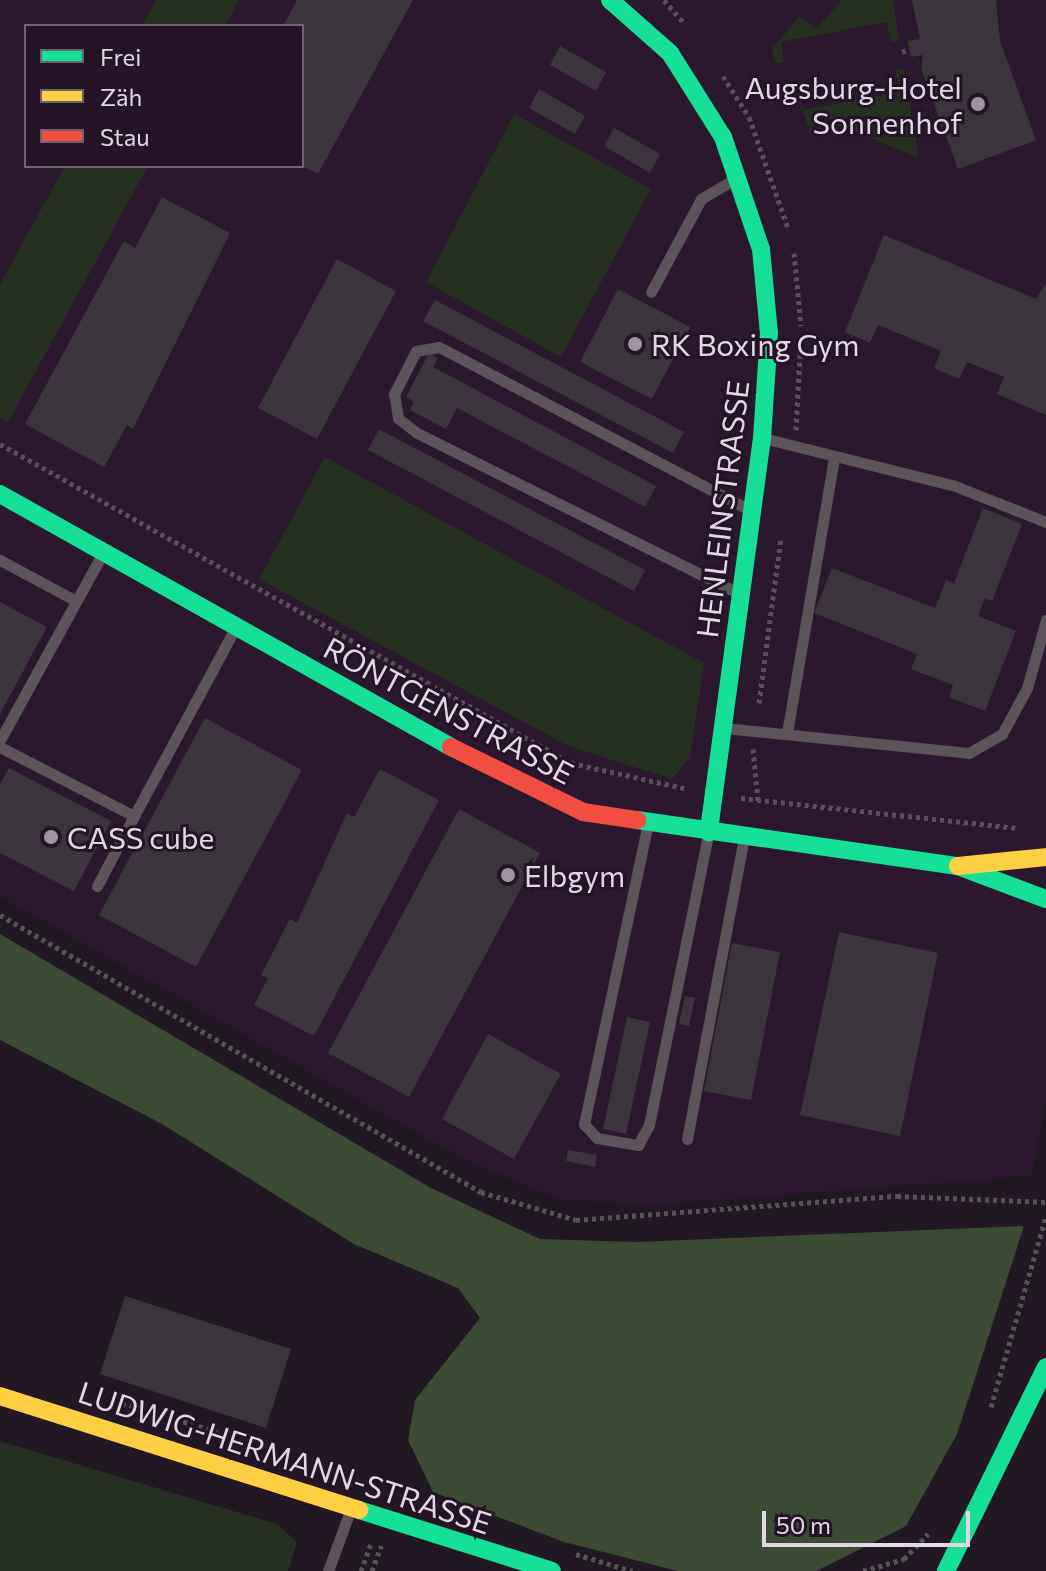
<!DOCTYPE html>
<html>
<head>
<meta charset="utf-8">
<style>
  body { margin:0 }
  #map { position:relative; width:1046px; height:1571px; overflow:hidden; background:#221824; font-family:Commissioner,sans-serif }
  div>[style] { position:absolute }
  [style*='--x'] { left:calc(var(--x)*1px); top:calc(var(--y)*1px); width:calc(var(--w)*1px); rotate:calc(var(--a)*1deg) }
  .built>* { inset:0; background:#2b172e }
  .green>* { inset:0; background:#253020 }
  .forest>* { inset:0; background:#3c4b34 }
  .building>* { inset:0; background:#3b343d }
  .path>* { height:5px; margin-top:-2.5px; transform-origin:0; background:repeating-linear-gradient(90deg,#595159 0 4px,transparent 0 8px) }
  .lane>* { height:11px; margin:-5.5px; padding:0 5.5px; transform-origin:5.5px; border-radius:5.5px; background:#5d535a }
  .fast>* { height:18px; margin:-9px; padding:0 9px; transform-origin:9px; border-radius:9px; background:#16e098 }
  .slow>* { height:18px; margin:-9px; padding:0 9px; transform-origin:9px; border-radius:9px; background:#ffcf43 }
  .jam>* { height:18px; margin:-9px; padding:0 9px; transform-origin:9px; border-radius:9px; background:#f24e42 }
  .dots>* { width:22px; height:22px; translate:-50% -50%; box-sizing:border-box; border:4px solid #251428; border-radius:50% }
  span { translate:-50% -50%; white-space:nowrap; text-align:center; line-height:1.15; -webkit-text-stroke:6px #251428; paint-order:stroke }
  .poi-label { font-size:30px; color:#e1d6e3 }
  .right { translate:-100% -50%; text-align:right }
  .left { translate:0 -50%; text-align:left }
  .street-label { font-size:30px; color:#e1d6e3 }
  .legend { position:absolute; left:24px; top:24px; width:280px; height:144px; box-sizing:border-box; background:#251428; border:2px solid #706273; margin:0; padding:10px 14px; list-style:none; font-size:24px; color:#e1d6e3 }
  .legend li { display:flex; align-items:center; gap:16px; height:40px }
  .legend b { width:40px; border:2px solid #706273 }
  .scale { position:absolute; left:762px; top:1511px; width:208px; height:36px; box-sizing:border-box; border:4px solid #e1d6e3; border-top:0; padding-left:10px; font-size:24px; line-height:28px; white-space:nowrap; color:#e1d6e3; -webkit-text-stroke:6px #251428; paint-order:stroke }
</style>
</head>
<body>
<div id="map">
  <div class="built">
    <div style="clip-path:polygon(evenodd,0 0,1046px 0,1046px 1103px,1032px 1176px,651px 1205px,560px 1200px,461px 1158px,0 896px,0 0,26px 26px,302px 26px,302px 166px,26px 166px,26px 26px)"></div>
  </div>
  <div class="green">
    <div style="clip-path:polygon(156px 0,239px 0,225px 26px,142px 26px)"></div>
    <div style="clip-path:polygon(842px 0,893px 0,899px 41px,891px 42px,887px 22px,781px 42px,784px 63px,776px 63px,772px 49px,800px 16px,816px 29px)"></div>
    <div style="clip-path:polygon(904px 69px,919px 158px,820px 118px,812px 138px,796px 91px,804px 110px,899px 92px,896px 70px)"></div>
    <div style="clip-path:polygon(514px 114px,651px 189px,561px 357px,426px 282px)"></div>
    <div style="clip-path:polygon(65px 166px,148px 166px,8px 422px,0 418px,0 284px)"></div>
    <div style="clip-path:polygon(325px 457px,704px 663px,690px 758px,672px 779px,568px 746px,259px 579px)"></div>
    <div style="clip-path:polygon(0 1441px,277px 1524px,297px 1542px,288px 1571px,0 1571px)"></div>
  </div>
  <div class="forest">
    <div style="clip-path:polygon(0 934px,431px 1188px,540px 1239px,636px 1242px,1024px 1226px,957px 1434px,906px 1526px,816px 1571px,678px 1571px,564px 1542px,433px 1492px,408px 1440px,415px 1400px,480px 1318px,458px 1288px,354px 1244px,162px 1124px,0 1040px)"></div>
  </div>
  <div class="building">
    <div style="clip-path:polygon(297px 0,413px 0,318px 174px,302px 166px,302px 26px,283px 26px)"></div>
    <div style="clip-path:polygon(912px 0,996px 0,1000px 41px,1036px 140px,958px 169px,921px 68px,923px 55px,911px 57px,908px 41px,920px 39px)"></div>
    <div style="clip-path:polygon(560px 46px,606px 72px,596px 91px,550px 65px)"></div>
    <div style="clip-path:polygon(539px 89px,585px 116px,575px 134px,529px 108px)"></div>
    <div style="clip-path:polygon(614px 128px,660px 154px,650px 173px,604px 146px)"></div>
    <div style="clip-path:polygon(162px 197px,230px 233px,133px 429px,127px 425px,104px 467px,25px 424px,124px 241px,135px 248px)"></div>
    <div style="clip-path:polygon(884px 235px,1036px 299px,1046px 283px,1046px 415px,997px 394px,1004px 377px,967px 362px,959px 379px,934px 368px,941px 351px,878px 325px,870px 343px,845px 332px)"></div>
    <div style="clip-path:polygon(337px 259px,396px 291px,317px 439px,258px 408px)"></div>
    <div style="clip-path:polygon(618px 289px,690px 327px,652px 399px,580px 362px)"></div>
    <div style="clip-path:polygon(435px 300px,684px 432px,673px 453px,423px 321px)"></div>
    <div style="clip-path:polygon(429px 353px,438px 358px,433px 367px,656px 486px,645px 507px,457px 408px,446px 429px,410px 410px,414px 402px,406px 397px)"></div>
    <div style="clip-path:polygon(379px 429px,645px 570px,634px 591px,368px 450px)"></div>
    <div style="clip-path:polygon(983px 508px,1022px 524px,992px 601px,985px 598px,978px 616px,1016px 631px,985px 711px,949px 697px,953px 685px,911px 669px,917px 654px,814px 613px,832px 568px,935px 608px,946px 580px,954px 583px)"></div>
    <div style="clip-path:polygon(0 602px,47px 627px,0 714px)"></div>
    <div style="clip-path:polygon(205px 718px,302px 770px,196px 967px,99px 915px)"></div>
    <div style="clip-path:polygon(9px 768px,111px 821px,74px 891px,0 853px,0 784px)"></div>
    <div style="clip-path:polygon(380px 769px,439px 800px,314px 1036px,254px 1005px,268px 978px,261px 975px,290px 919px,297px 923px,347px 813px,354px 817px)"></div>
    <div style="clip-path:polygon(459px 809px,540px 853px,409px 1097px,328px 1053px)"></div>
    <div style="clip-path:polygon(839px 932px,938px 953px,900px 1136px,800px 1115px)"></div>
    <div style="clip-path:polygon(732px 943px,780px 952px,751px 1100px,704px 1091px)"></div>
    <div style="clip-path:polygon(685px 996px,695px 998px,689px 1026px,679px 1024px)"></div>
    <div style="clip-path:polygon(627px 1017px,650px 1022px,626px 1134px,603px 1129px)"></div>
    <div style="clip-path:polygon(488px 1034px,561px 1074px,514px 1159px,442px 1119px)"></div>
    <div style="clip-path:polygon(568px 1150px,597px 1155px,595px 1167px,566px 1161px)"></div>
    <div style="clip-path:polygon(125px 1296px,291px 1349px,266px 1428px,100px 1374px)"></div>
  </div>
  <div class="path">
    <div style="--x:664;--y:0;--w:30;--a:49"></div>
    <div style="--x:902;--y:52;--w:8;--a:-23"></div>
    <div style="--x:723;--y:76;--w:49;--a:57.6"></div>
    <div style="--x:749;--y:117;--w:118;--a:70.6"></div>
    <div style="--x:794;--y:253;--w:73;--a:84.5"></div>
    <div style="--x:796;--y:430;--w:94;--a:-87"></div>
    <div style="--x:0;--y:444;--w:654;--a:29.19"></div>
    <div style="--x:571;--y:763;--w:120;--a:12.5"></div>
    <div style="--x:759;--y:703;--w:165;--a:-82.4"></div>
    <div style="--x:753;--y:749;--w:52;--a:84.5"></div>
    <div style="--x:741;--y:798;--w:278;--a:6.2"></div>
    <div style="--x:0;--y:915;--w:555;--a:29.94"></div>
    <div style="--x:481;--y:1192;--w:99;--a:16.4"></div>
    <div style="--x:576;--y:1220;--w:322;--a:-4.3"></div>
    <div style="--x:897;--y:1196;--w:149;--a:2.3"></div>
    <div style="--x:122;--y:1403;--w:110;--a:16.9"></div>
    <div style="--x:991;--y:1407;--w:199;--a:-73.9"></div>
    <div style="--x:576;--y:1554;--w:59;--a:16.9"></div>
    <div style="--x:361;--y:1571;--w:30;--a:-70"></div>
    <div style="--x:372;--y:1571;--w:27;--a:-70"></div>
    <div style="--x:863;--y:1571;--w:43;--a:-16.3"></div>
    <div style="--x:904;--y:1559;--w:35;--a:-46"></div>
  </div>
  <div class="lane">
    <div style="--x:651;--y:292;--w:106;--a:-61.7"></div>
    <div style="--x:701;--y:199;--w:37;--a:-31"></div>
    <div style="--x:763;--y:438;--w:198;--a:14"></div>
    <div style="--x:955;--y:486;--w:98;--a:21.6"></div>
    <div style="--x:0;--y:560;--w:86;--a:28.3"></div>
    <div style="--x:736;--y:592;--w:356;--a:-153.5"></div>
    <div style="--x:417;--y:433;--w:24;--a:-142"></div>
    <div style="--x:398;--y:418;--w:24;--a:-99"></div>
    <div style="--x:394;--y:394;--w:48;--a:-62.9"></div>
    <div style="--x:416;--y:351;--w:23;--a:-10"></div>
    <div style="--x:439;--y:347;--w:349;--a:27.7"></div>
    <div style="--x:724;--y:728;--w:246;--a:5.8"></div>
    <div style="--x:969;--y:753;--w:38;--a:-30"></div>
    <div style="--x:1002;--y:734;--w:52;--a:-61.5"></div>
    <div style="--x:1027;--y:688;--w:71;--a:-74.4"></div>
    <div style="--x:787;--y:733;--w:279;--a:-80.3"></div>
    <div style="--x:0;--y:740;--w:210;--a:-61.2"></div>
    <div style="--x:0;--y:747;--w:151;--a:27.2"></div>
    <div style="--x:134;--y:816;--w:211;--a:-61.7"></div>
    <div style="--x:648;--y:823;--w:308;--a:102"></div>
    <div style="--x:584;--y:1124;--w:19;--a:47"></div>
    <div style="--x:597;--y:1138;--w:42;--a:9.7"></div>
    <div style="--x:638;--y:1145;--w:23;--a:-61"></div>
    <div style="--x:649;--y:1125;--w:295;--a:-78.5"></div>
    <div style="--x:97;--y:886;--w:79;--a:-62.1"></div>
    <div style="--x:687;--y:1139;--w:307;--a:-79.3"></div>
    <div style="--x:328;--y:1571;--w:67;--a:-69.9"></div>
  </div>
  <div class="fast">
    <div style="--x:610;--y:0;--w:80;--a:41.5"></div>
    <div style="--x:670;--y:53;--w:99;--a:57.8"></div>
    <div style="--x:723;--y:137;--w:118;--a:71.3"></div>
    <div style="--x:761;--y:249;--w:84;--a:84.6"></div>
    <div style="--x:769;--y:333;--w:105;--a:93.8"></div>
    <div style="--x:762;--y:438;--w:398;--a:97.7"></div>
    <div style="--x:0;--y:494;--w:517;--a:29.29"></div>
    <div style="--x:637;--y:820;--w:324;--a:8.2"></div>
    <div style="--x:958;--y:866;--w:94;--a:20.6"></div>
    <div style="--x:359;--y:1510;--w:202;--a:17.5"></div>
    <div style="--x:946;--y:1571;--w:227;--a:-63.9"></div>
  </div>
  <div class="slow">
    <div style="--x:958;--y:866;--w:88;--a:-5.8"></div>
    <div style="--x:0;--y:1396;--w:377;--a:17.6"></div>
  </div>
  <div class="jam">
    <div style="--x:451;--y:747;--w:147;--a:26.2"></div>
    <div style="--x:583;--y:812;--w:55;--a:8.4"></div>
  </div>
  <div class="dots">
    <div style="left:978px;top:104px;background:#9e94a0"></div>
    <div style="left:635px;top:344px;background:#9e94a0"></div>
    <div style="left:51px;top:837px;background:#9e94a0"></div>
    <div style="left:508px;top:875px;background:#9e94a0"></div>
  </div>
  <div class="poi-label">
    <span class="right" style="left:962px;top:104px">Augsburg-Hotel<br>Sonnenhof</span>
    <span class="left" style="left:651px;top:344px">RK Boxing Gym</span>
    <span class="left" style="left:67px;top:837px">CASS cube</span>
    <span class="left" style="left:524px;top:875px">Elbgym</span>
  </div>
  <div class="street-label">
    <span style="left:722px;top:509px;rotate:-83deg">HENLEINSTRASSE</span>
    <span style="left:449px;top:710px;rotate:28deg">RÖNTGENSTRASSE</span>
    <span style="left:285px;top:1457px;rotate:18deg">LUDWIG-HERMANN-STRASSE</span>
  </div>
  <ul class="legend">
  <li><b style="height:10px;background:#16e098"></b>Frei</li>
  <li><b style="height:10px;background:#ffcf43"></b>Zäh</li>
  <li><b style="height:10px;background:#f24e42"></b>Stau</li>
  </ul>
  <div class="scale">50 m</div>
</div>
</body>
</html>
